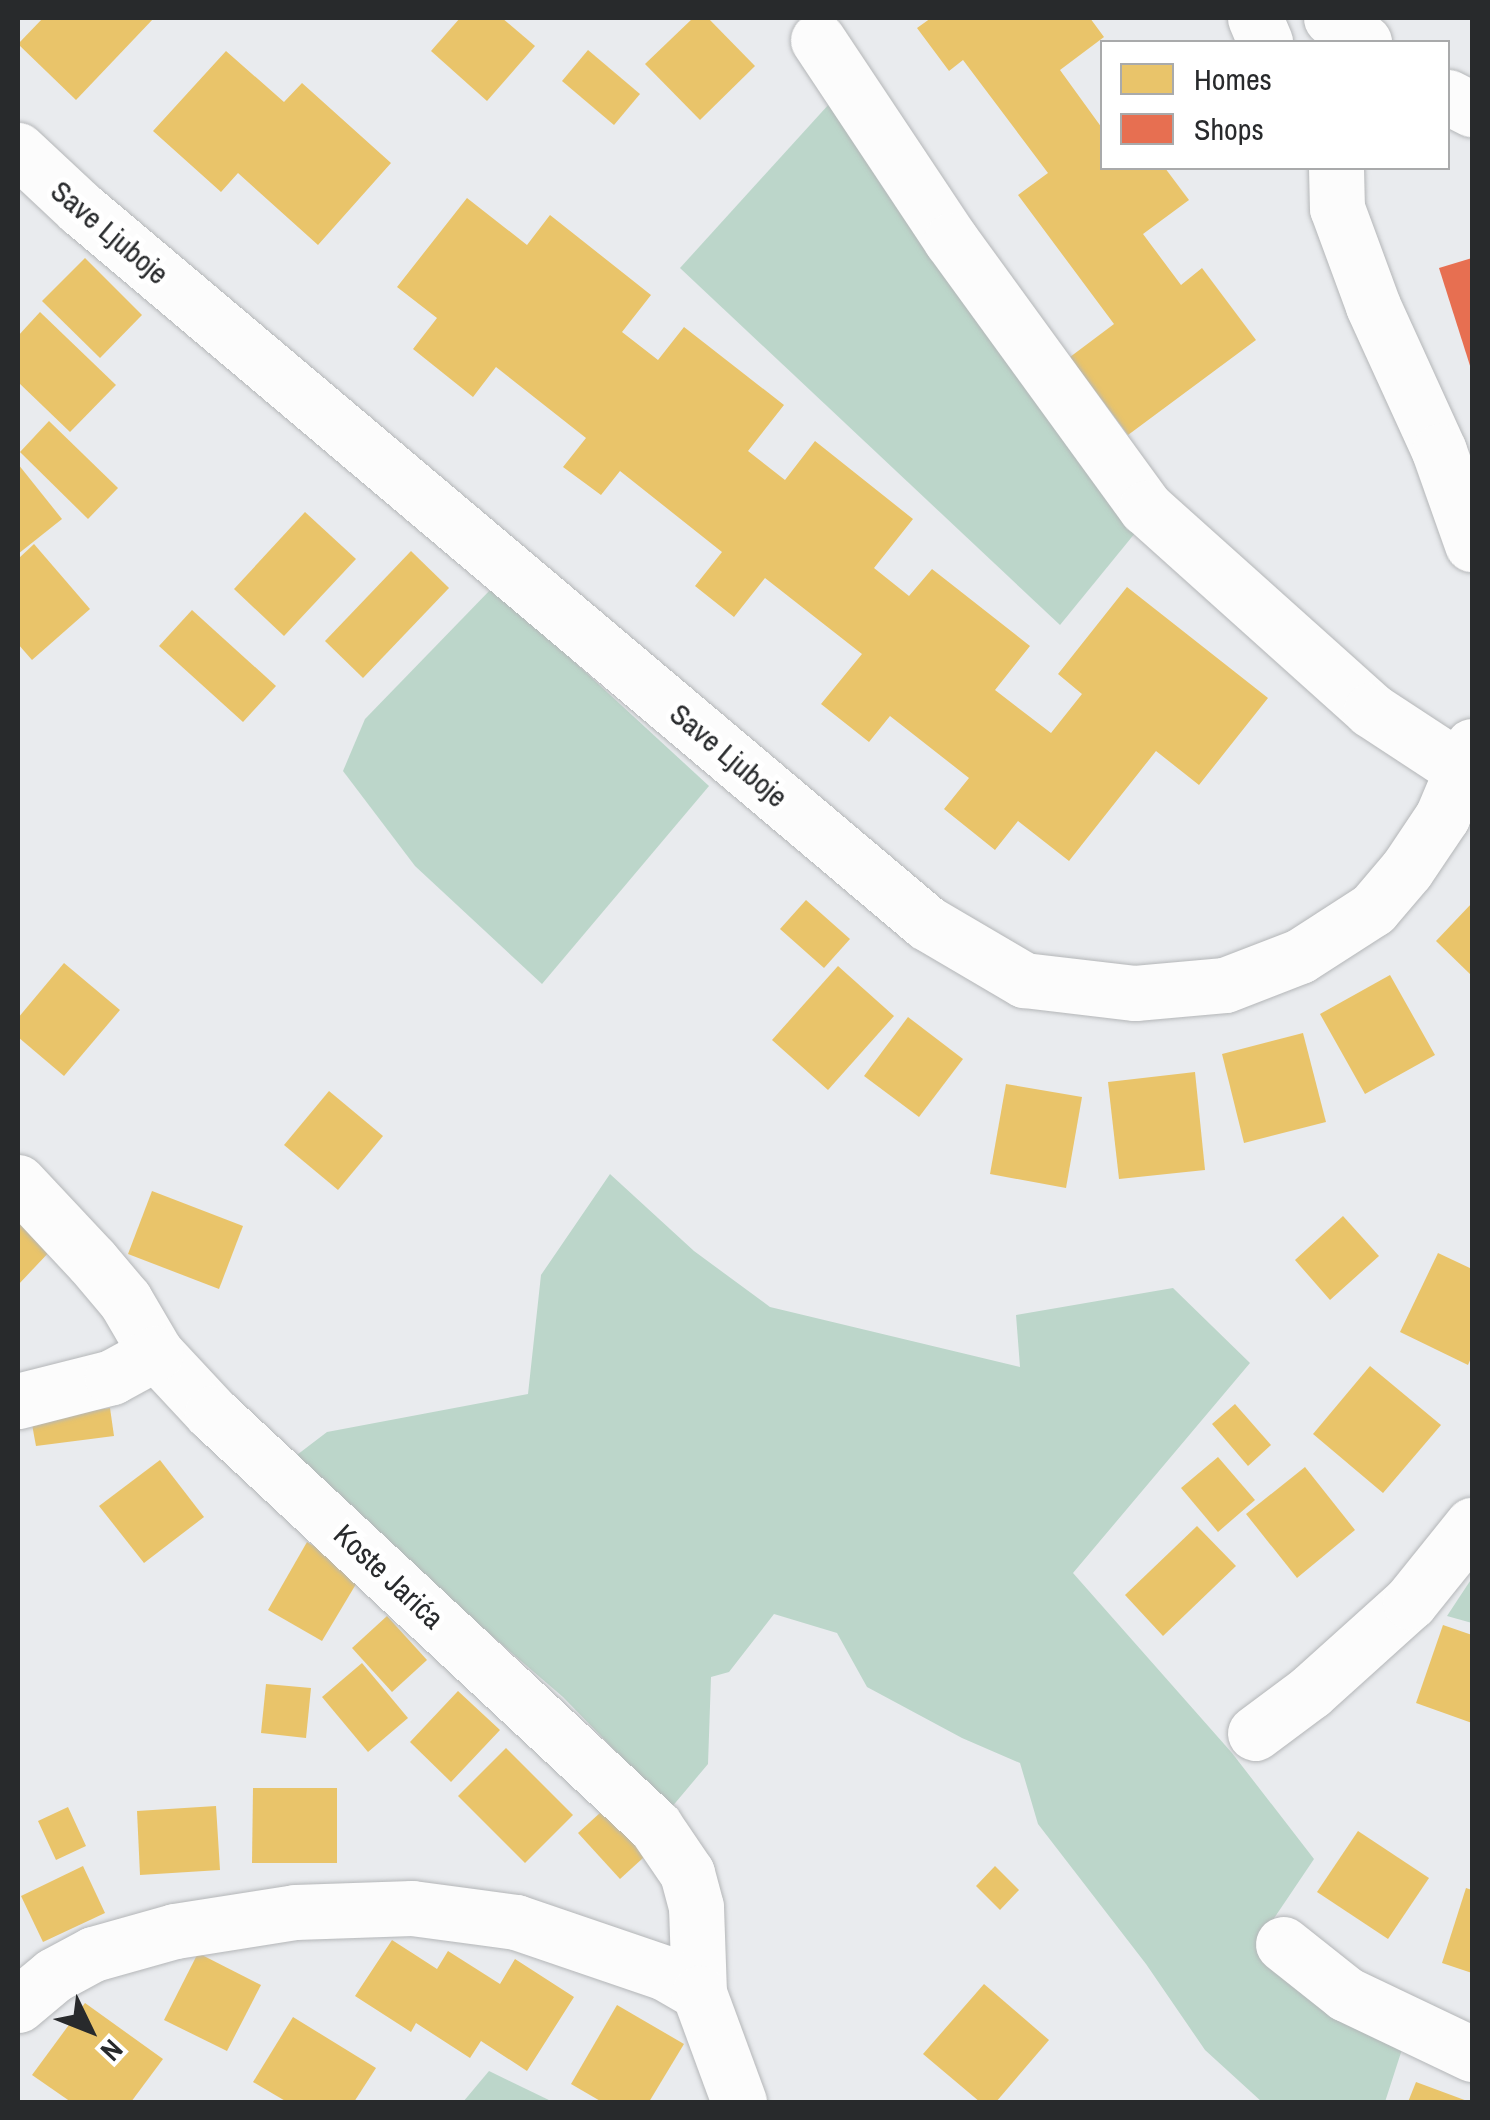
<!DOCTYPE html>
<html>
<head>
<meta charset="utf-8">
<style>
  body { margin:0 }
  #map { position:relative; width:1490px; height:2120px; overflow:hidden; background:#e9ebee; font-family:"Archivo Narrow",sans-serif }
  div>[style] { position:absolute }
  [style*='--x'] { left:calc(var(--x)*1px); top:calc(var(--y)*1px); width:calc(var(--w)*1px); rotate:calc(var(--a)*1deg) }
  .green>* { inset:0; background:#bcd6ca }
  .homes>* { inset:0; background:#e9c46a }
  .shops>* { inset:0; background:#e76f51 }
  .roads { filter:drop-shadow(0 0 2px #b4b6b8) drop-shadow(0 0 2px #b4b6b8) }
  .minor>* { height:55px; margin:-27.5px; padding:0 27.5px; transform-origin:27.5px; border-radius:27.5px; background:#fcfcfc }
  span { translate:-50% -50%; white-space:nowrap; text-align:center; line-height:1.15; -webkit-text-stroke:10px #fff; paint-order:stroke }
  .street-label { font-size:30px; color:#282a2c }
  .frame { position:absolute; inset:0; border:20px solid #282a2c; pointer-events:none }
  .legend { position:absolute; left:1100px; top:40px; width:350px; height:130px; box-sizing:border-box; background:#fff; border:2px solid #a9aaab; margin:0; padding:12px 18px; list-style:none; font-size:30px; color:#282a2c }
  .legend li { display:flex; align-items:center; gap:20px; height:50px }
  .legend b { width:50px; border:2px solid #a9aaab }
  .north { position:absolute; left:40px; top:1980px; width:100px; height:100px; -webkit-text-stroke:8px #fff; paint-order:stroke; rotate:133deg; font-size:28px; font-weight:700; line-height:40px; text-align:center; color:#282a2c }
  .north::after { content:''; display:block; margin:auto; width:35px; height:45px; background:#282a2c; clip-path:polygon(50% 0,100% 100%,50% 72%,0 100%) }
</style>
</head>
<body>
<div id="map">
  <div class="green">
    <div style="clip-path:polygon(840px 92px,1140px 527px,1060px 625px,680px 268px)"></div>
    <div style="clip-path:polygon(493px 587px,709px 786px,542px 984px,415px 866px,343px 771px,365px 719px)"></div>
    <div style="clip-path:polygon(610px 1174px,694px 1251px,770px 1307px,1020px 1367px,1016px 1315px,1173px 1288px,1250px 1363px,1073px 1573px,1232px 1753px,1314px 1859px,1258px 1942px,1406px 2037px,1385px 2102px,1262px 2102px,1205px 2050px,1146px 1964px,1038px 1824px,1020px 1763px,962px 1738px,867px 1687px,837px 1633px,774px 1614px,729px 1672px,711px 1677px,708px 1764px,671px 1808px,563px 1697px,289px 1461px,327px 1432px,528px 1394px,541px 1275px)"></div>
    <div style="clip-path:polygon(1472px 1578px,1472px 1623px,1447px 1616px)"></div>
    <div style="clip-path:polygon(489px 2071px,553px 2102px,463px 2102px)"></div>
  </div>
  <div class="homes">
    <div style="clip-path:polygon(43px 18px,154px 18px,76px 100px,18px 44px)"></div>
    <div style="clip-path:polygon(460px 18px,502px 18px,535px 46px,487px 101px,431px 51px)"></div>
    <div style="clip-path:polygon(693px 18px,708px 18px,755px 66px,700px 120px,645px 64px)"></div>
    <div style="clip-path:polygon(931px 18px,1090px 18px,1104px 37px,1060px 70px,1102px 128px,1102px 168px,1165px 168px,1189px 200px,1143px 234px,1181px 285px,1202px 268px,1256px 340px,1128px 435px,1070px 357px,1114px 324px,1018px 195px,1048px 173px,963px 60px,949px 71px,917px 28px)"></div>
    <div style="clip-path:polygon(588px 50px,640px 94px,614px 125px,562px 81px)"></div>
    <div style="clip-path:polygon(226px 51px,284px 102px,302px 83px,391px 163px,318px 245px,238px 173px,221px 192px,153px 131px)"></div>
    <div style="clip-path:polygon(467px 198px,527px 245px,550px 215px,651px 295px,622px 332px,658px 360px,684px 327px,784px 405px,748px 451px,785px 480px,815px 441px,913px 519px,874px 568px,909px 596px,932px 569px,1030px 646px,995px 690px,1051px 733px,1082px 694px,1058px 674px,1127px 587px,1268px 698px,1199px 785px,1156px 751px,1069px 861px,1018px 821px,995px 850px,944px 809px,969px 778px,890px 716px,869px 742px,821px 704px,862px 654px,765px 578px,734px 617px,695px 586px,722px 552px,620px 471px,601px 495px,563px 467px,586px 438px,496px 367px,473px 397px,413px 349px,437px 318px,397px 287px)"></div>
    <div style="clip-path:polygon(85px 258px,142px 315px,100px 358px,42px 301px)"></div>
    <div style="clip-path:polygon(40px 312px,116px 385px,70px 432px,18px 382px,18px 336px)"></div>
    <div style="clip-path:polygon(49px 421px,118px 488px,88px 519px,20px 452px)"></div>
    <div style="clip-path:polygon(18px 464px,62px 519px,18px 554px)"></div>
    <div style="clip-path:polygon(305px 512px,356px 559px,284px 636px,234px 589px)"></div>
    <div style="clip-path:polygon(34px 544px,90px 609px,32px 660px,18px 644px,18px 559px)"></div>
    <div style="clip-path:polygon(411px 551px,449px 588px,363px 678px,325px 641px)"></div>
    <div style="clip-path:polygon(192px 610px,276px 686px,243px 722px,159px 646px)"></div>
    <div style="clip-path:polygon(806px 900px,850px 939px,824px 968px,780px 929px)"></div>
    <div style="clip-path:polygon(1472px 903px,1472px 976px,1436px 941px)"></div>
    <div style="clip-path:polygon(64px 963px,120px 1010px,64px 1076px,18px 1037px,18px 1018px)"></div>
    <div style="clip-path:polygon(838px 966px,894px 1016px,828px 1090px,772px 1040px)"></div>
    <div style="clip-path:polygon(1390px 975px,1435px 1055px,1365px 1094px,1320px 1014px)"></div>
    <div style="clip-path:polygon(908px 1017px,963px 1059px,919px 1117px,864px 1076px)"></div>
    <div style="clip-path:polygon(1303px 1033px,1326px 1122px,1244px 1143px,1222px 1054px)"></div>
    <div style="clip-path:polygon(1195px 1072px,1205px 1170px,1119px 1179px,1108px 1082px)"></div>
    <div style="clip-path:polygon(1006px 1084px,1082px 1097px,1066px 1188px,990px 1174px)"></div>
    <div style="clip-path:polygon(329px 1091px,383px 1136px,338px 1190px,284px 1145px)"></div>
    <div style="clip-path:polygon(152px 1191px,243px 1226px,219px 1289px,128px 1254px)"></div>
    <div style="clip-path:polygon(18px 1216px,52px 1249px,18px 1285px)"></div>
    <div style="clip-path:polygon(1343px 1216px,1379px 1256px,1330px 1300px,1295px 1260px)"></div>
    <div style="clip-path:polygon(1438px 1253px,1472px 1269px,1472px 1356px,1468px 1365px,1400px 1332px)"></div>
    <div style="clip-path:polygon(1370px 1366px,1441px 1425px,1383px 1493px,1313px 1434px)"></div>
    <div style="clip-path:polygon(1235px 1404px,1271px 1445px,1248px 1466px,1212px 1424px)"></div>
    <div style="clip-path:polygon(110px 1408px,114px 1436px,36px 1446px,31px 1419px)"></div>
    <div style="clip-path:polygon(1218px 1457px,1255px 1500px,1218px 1532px,1181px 1488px)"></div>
    <div style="clip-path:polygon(160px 1460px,204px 1517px,144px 1563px,99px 1506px)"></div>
    <div style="clip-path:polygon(1305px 1467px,1355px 1530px,1297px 1578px,1246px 1514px)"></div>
    <div style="clip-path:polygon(1197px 1526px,1236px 1566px,1163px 1636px,1125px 1595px)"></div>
    <div style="clip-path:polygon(307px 1542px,362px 1574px,322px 1641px,268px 1610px)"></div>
    <div style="clip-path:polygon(387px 1616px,427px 1660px,392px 1692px,352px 1648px)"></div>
    <div style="clip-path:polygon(1443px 1625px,1472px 1635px,1472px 1723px,1416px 1703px)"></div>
    <div style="clip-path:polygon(362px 1663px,408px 1718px,368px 1752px,322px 1697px)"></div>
    <div style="clip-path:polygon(266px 1684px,311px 1688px,306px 1738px,261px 1733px)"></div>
    <div style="clip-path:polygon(458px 1691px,500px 1730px,451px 1782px,410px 1742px)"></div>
    <div style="clip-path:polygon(506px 1748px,573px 1815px,525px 1863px,458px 1796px)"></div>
    <div style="clip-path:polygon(253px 1788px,337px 1788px,337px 1863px,252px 1863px)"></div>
    <div style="clip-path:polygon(613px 1801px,655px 1847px,620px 1879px,578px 1833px)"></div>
    <div style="clip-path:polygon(216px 1806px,220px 1870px,140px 1875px,137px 1811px)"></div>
    <div style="clip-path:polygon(68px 1807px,86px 1846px,56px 1860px,38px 1821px)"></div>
    <div style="clip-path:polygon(1358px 1831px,1429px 1878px,1388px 1939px,1317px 1892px)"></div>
    <div style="clip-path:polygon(83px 1866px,105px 1913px,43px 1942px,21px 1896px)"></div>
    <div style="clip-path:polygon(995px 1866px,1019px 1890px,1000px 1910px,976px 1886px)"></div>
    <div style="clip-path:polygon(1466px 1888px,1472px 1890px,1472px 1973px,1442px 1963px)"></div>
    <div style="clip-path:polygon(392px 1940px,437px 1969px,448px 1951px,500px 1984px,515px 1959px,574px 1997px,527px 2071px,481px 2041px,470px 2058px,416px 2023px,411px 2032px,355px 1996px)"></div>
    <div style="clip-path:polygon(198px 1953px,261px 1985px,227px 2051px,164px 2020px)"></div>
    <div style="clip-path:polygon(984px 1984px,1049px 2040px,996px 2102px,980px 2102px,923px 2054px)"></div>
    <div style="clip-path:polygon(85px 2003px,163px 2059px,131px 2102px,71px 2102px,32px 2075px)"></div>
    <div style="clip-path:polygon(617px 2005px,684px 2044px,649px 2102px,602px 2102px,571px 2084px)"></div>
    <div style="clip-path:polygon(293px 2017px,376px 2068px,354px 2102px,287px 2102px,253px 2082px)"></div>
    <div style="clip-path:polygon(1416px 2082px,1470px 2102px,1408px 2102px)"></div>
  </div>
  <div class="shops">
    <div style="clip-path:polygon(1472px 258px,1472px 372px,1439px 268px)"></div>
  </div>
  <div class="roads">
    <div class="minor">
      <div style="--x:1255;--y:18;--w:26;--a:67"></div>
      <div style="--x:1331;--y:18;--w:41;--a:36"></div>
      <div style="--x:818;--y:40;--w:240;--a:56.4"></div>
      <div style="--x:951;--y:240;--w:331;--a:54"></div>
      <div style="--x:1146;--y:508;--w:302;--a:41.9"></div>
      <div style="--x:1371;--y:710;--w:111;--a:33.3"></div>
      <div style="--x:1448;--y:97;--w:27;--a:27"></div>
      <div style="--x:18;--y:150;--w:85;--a:43.1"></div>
      <div style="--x:80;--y:208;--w:1108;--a:40.17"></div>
      <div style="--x:927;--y:923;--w:113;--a:30.4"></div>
      <div style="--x:1024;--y:980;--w:112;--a:6.7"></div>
      <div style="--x:1135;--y:993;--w:90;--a:-5.1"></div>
      <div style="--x:1225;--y:985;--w:80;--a:-21.1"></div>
      <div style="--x:1300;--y:956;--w:87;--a:-32.8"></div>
      <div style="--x:1373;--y:909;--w:52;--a:-49.6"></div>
      <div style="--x:1407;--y:869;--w:63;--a:-56.1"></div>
      <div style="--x:1442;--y:817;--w:77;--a:-67.1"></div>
      <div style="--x:1336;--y:168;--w:40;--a:88.6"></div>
      <div style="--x:1337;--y:208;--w:104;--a:69.8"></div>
      <div style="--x:1373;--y:306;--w:159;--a:65.5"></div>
      <div style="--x:1439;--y:451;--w:99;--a:70.5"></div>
      <div style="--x:18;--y:1182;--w:108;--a:46.9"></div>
      <div style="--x:92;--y:1261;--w:51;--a:49.8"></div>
      <div style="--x:125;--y:1300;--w:61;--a:59.7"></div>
      <div style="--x:156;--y:1353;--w:82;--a:47"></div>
      <div style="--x:212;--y:1413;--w:606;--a:42.99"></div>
      <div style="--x:655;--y:1826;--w:57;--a:55.8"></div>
      <div style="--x:687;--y:1873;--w:35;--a:75"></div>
      <div style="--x:696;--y:1907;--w:86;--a:88"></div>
      <div style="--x:18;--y:1401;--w:97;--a:-14.3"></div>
      <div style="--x:112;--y:1377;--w:50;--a:-28.6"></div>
      <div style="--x:1255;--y:1733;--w:69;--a:-36.7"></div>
      <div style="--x:1310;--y:1692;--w:135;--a:-42"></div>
      <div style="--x:1410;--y:1602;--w:99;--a:-51.2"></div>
      <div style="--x:1283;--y:1944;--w:80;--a:38.4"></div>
      <div style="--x:1346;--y:1994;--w:140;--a:25.5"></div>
      <div style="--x:18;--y:2005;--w:47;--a:-39.8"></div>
      <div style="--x:54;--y:1975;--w:44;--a:-28.3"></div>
      <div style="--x:93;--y:1954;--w:85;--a:-15.7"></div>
      <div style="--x:175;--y:1931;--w:121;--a:-9"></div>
      <div style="--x:295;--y:1912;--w:117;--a:-2"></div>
      <div style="--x:412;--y:1908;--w:105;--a:7.7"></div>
      <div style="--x:516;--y:1922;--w:157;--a:18.9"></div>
      <div style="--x:665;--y:1973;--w:39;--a:30"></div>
      <div style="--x:699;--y:1993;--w:116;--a:69.8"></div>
    </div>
  </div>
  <div class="street-label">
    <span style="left:110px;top:232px;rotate:40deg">Save Ljuboje</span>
    <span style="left:729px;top:755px;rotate:40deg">Save Ljuboje</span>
    <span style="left:389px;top:1576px;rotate:43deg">Koste Jarića</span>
  </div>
  <div class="frame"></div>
  <ul class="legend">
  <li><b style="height:28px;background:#e9c46a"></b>Homes</li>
  <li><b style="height:28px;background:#e76f51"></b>Shops</li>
  </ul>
  <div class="north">N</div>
</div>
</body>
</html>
